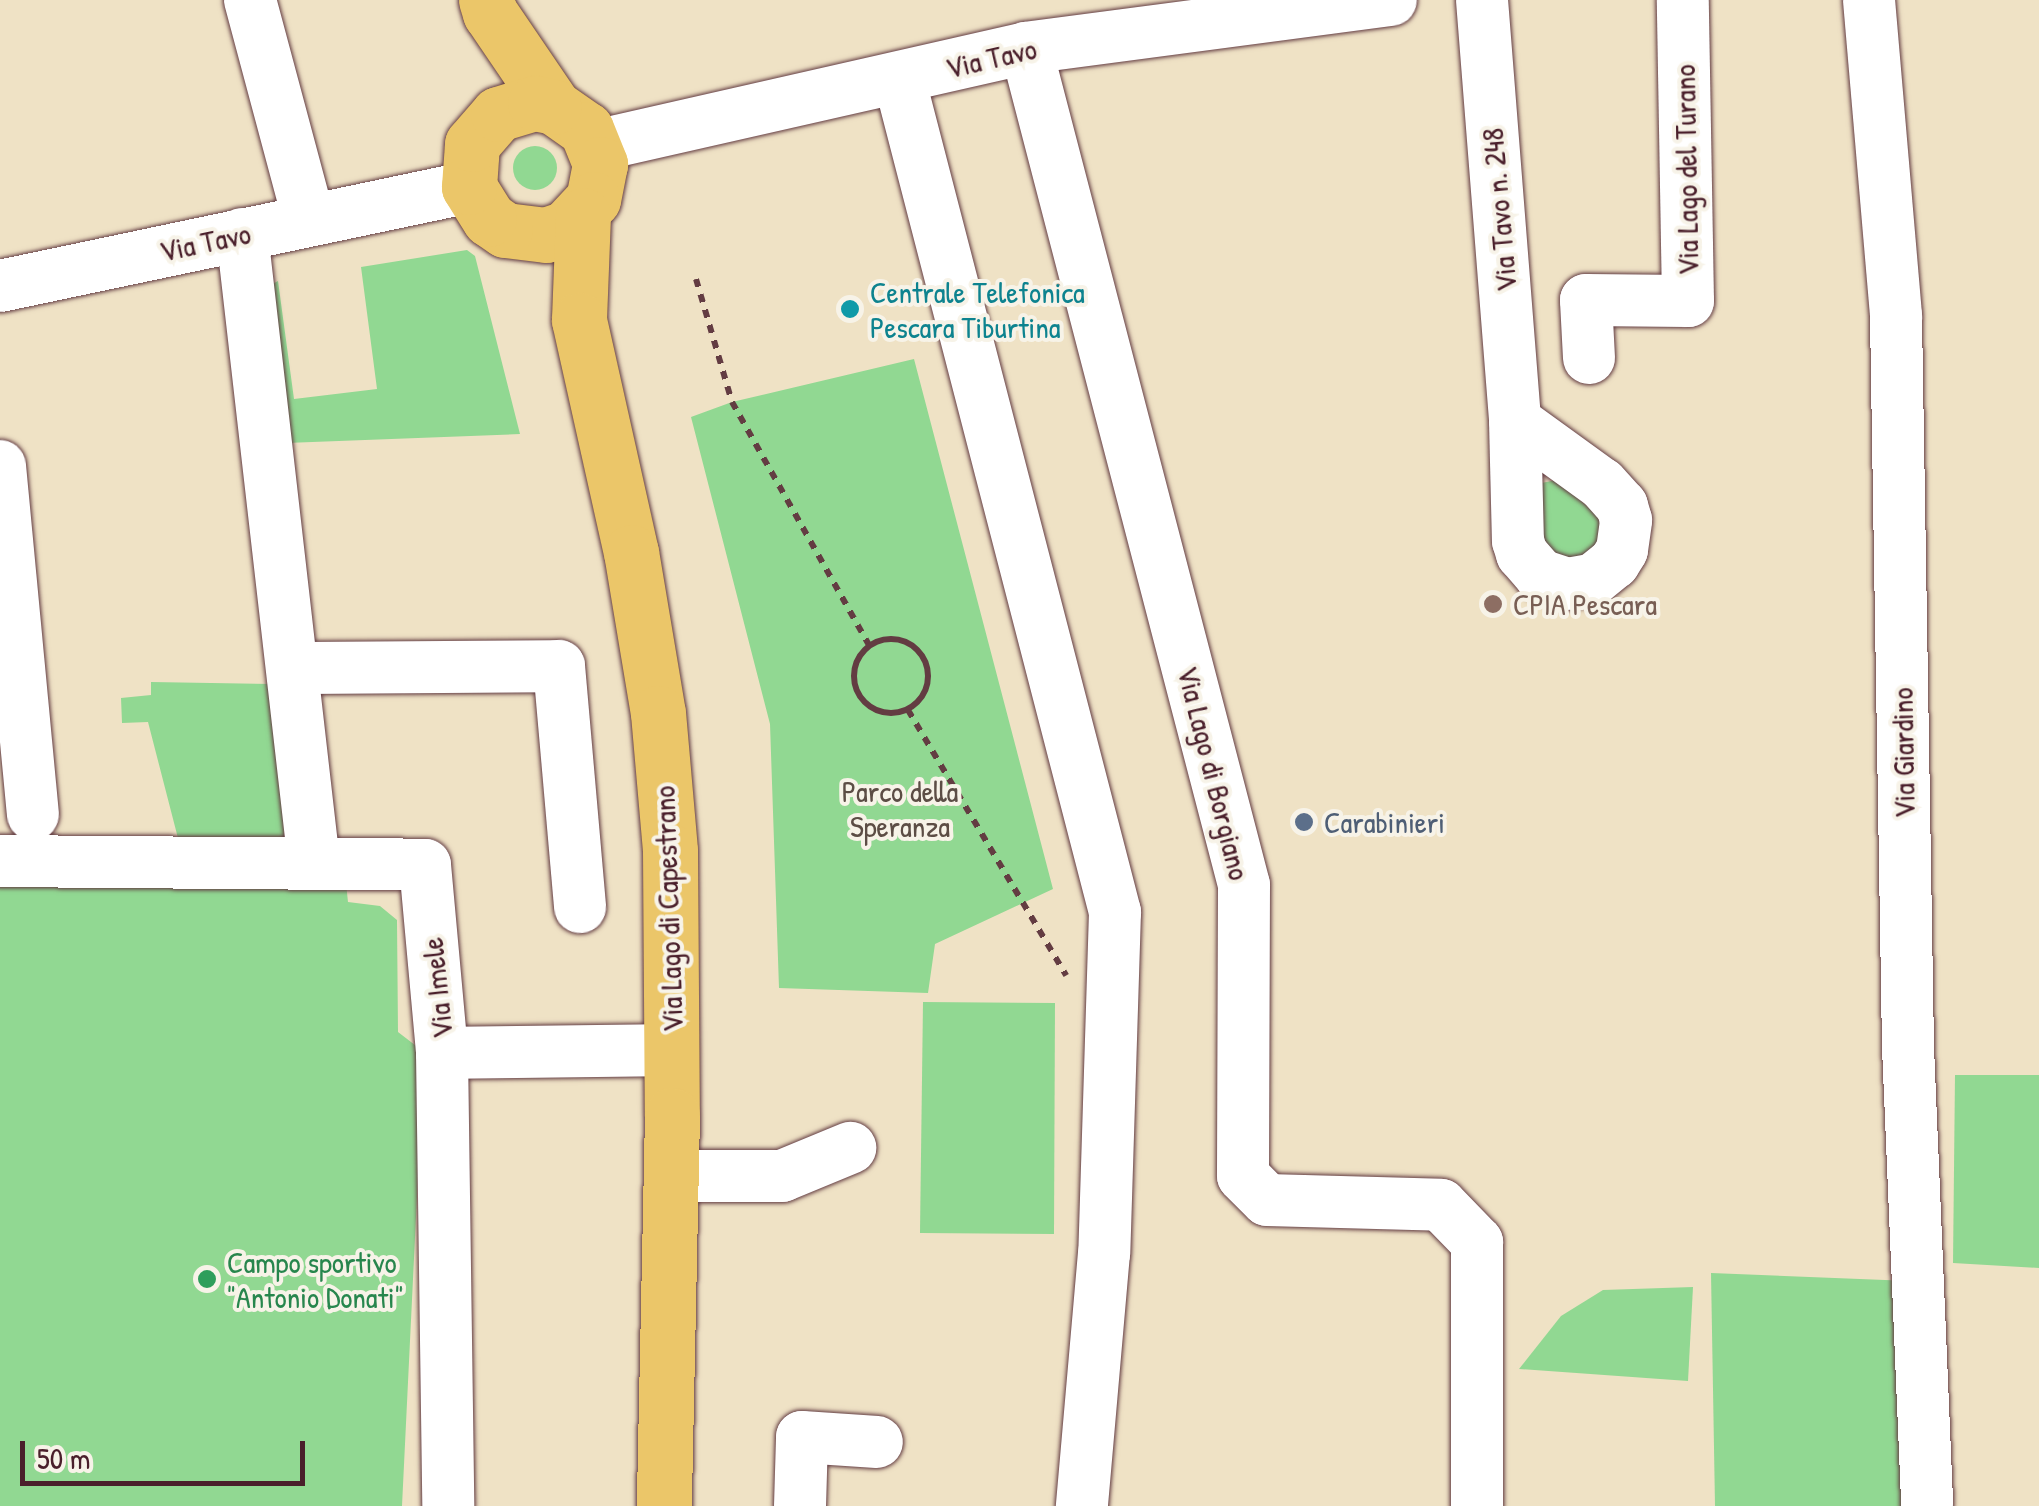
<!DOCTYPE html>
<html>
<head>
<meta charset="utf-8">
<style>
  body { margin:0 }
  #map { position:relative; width:2039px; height:1506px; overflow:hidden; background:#efe2c5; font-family:"Patrick Hand",sans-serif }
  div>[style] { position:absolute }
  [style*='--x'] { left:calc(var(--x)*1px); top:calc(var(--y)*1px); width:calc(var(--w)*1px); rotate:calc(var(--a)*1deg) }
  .green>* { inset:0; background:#91d892 }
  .round { border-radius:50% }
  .path>* { height:6px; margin-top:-3px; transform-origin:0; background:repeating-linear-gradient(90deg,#633c42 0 8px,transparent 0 16px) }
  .path>.ring { margin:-3px; padding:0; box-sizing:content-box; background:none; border:6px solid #633c42; border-radius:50% }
  .roads { filter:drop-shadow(0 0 2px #633c42) drop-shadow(0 0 2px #633c42) }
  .minor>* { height:52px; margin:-26px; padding:0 26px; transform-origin:26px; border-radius:26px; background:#fff }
  .major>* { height:55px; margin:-27.5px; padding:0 27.5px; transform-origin:27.5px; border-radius:27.5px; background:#ebc669 }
  .dots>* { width:28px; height:28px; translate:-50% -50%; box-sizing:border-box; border:5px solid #f7f3e8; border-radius:50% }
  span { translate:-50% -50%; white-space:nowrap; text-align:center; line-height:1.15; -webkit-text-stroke:8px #f7f3e8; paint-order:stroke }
  .street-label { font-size:30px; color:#4a1f2b }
  .culture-label { font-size:30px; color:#0d838f }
  .left { translate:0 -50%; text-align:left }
  .education-label { font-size:30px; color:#785e54 }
  .park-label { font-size:30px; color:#5c4d45 }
  .service-label { font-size:30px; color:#4e5e75 }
  .leisure-label { font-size:30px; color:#27864d }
  .scale { position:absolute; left:20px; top:1441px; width:285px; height:45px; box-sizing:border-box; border:5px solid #4a1f2b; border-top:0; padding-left:12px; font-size:30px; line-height:35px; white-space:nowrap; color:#4a1f2b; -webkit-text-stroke:8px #f7f3e8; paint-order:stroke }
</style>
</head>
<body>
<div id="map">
  <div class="green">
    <div class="round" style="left:513px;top:146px;width:44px;height:44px"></div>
    <div style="clip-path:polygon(467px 250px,475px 256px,520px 434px,286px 443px,263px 289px,278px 281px,294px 399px,377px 389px,361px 267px)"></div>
    <div style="clip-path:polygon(914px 359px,1053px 889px,935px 944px,928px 993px,779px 988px,770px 724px,691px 417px,732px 402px)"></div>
    <div style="clip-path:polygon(1556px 480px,1599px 516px,1601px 538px,1580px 562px,1541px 550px,1537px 484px)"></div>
    <div style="clip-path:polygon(151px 682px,275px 684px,285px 849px,346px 883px,348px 902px,380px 906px,397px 920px,398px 1032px,424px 1052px,402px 1506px,0 1506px,0 844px,180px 846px,148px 722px,122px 723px,121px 698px,151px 695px)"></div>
    <div style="clip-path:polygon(923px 1002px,1055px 1003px,1054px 1234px,920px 1233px)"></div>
    <div style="clip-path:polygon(1955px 1075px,2039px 1075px,2039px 1268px,1953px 1263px)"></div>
    <div style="clip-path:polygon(1711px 1273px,1910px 1281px,1916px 1506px,1715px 1506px)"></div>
    <div style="clip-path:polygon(1693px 1287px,1688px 1381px,1519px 1369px,1561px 1316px,1603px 1290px)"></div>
  </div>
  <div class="path">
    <div style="--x:696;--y:279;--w:128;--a:73.7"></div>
    <div style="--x:732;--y:402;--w:279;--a:60.6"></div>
    <div class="ring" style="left:854px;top:639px;width:68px;height:68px"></div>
    <div style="--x:908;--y:710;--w:309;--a:59.2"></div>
  </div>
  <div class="roads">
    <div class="minor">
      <div style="--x:250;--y:0;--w:228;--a:75"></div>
      <div style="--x:1482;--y:0;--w:422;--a:85.5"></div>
      <div style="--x:1515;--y:421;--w:120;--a:88.6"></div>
      <div style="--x:1518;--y:541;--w:14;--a:73"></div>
      <div style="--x:1522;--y:554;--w:28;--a:49"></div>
      <div style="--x:1540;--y:575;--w:28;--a:18"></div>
      <div style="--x:1567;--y:584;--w:27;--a:-10"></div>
      <div style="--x:1594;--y:579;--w:26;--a:-39"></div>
      <div style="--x:1614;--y:563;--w:15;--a:-58"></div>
      <div style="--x:1622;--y:550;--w:30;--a:-82"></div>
      <div style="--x:1626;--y:520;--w:15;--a:-106"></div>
      <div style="--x:1622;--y:506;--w:30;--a:-132"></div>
      <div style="--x:1602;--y:484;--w:107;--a:-144.1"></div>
      <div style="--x:1869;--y:0;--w:317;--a:85.1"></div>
      <div style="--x:1896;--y:316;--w:731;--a:89.06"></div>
      <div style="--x:1908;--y:1047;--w:459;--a:87.6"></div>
      <div style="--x:1026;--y:48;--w:865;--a:75.4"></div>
      <div style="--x:1244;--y:885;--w:291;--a:90.2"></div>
      <div style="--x:1243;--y:1176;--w:34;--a:45"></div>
      <div style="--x:1267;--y:1200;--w:174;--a:1.6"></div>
      <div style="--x:1441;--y:1205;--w:52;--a:45.8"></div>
      <div style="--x:1477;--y:1242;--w:264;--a:90"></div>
      <div style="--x:899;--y:78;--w:862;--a:75.48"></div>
      <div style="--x:1115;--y:912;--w:341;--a:91.8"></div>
      <div style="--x:1104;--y:1253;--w:254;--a:95"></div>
      <div style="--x:595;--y:146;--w:442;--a:-12.8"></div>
      <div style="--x:1026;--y:48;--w:368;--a:-7.5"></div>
      <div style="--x:242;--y:234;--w:633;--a:83.47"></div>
      <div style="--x:0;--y:286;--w:479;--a:-11.9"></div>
      <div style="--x:1589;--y:358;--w:58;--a:-93"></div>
      <div style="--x:1586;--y:300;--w:102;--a:0.6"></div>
      <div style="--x:1688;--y:301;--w:301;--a:-91"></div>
      <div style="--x:0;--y:466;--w:350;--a:84.6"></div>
      <div style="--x:294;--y:668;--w:265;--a:-0.4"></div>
      <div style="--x:559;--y:666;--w:242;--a:85"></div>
      <div style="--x:0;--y:861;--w:425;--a:0.5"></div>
      <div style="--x:425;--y:865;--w:189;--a:84.8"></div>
      <div style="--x:442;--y:1053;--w:453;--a:89.2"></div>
      <div style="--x:442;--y:1053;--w:230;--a:-0.7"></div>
      <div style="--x:671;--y:1176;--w:111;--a:0"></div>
      <div style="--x:782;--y:1176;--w:74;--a:-22.4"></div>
      <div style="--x:800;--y:1506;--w:69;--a:-88.3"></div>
      <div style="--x:802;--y:1437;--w:75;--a:3.8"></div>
    </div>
    <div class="major">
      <div style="--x:486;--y:0;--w:14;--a:73"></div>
      <div style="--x:490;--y:13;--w:114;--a:55.8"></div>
      <div style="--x:554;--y:107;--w:39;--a:35"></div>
      <div style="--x:586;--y:129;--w:38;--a:68"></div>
      <div style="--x:600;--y:164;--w:36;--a:101"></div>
      <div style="--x:593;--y:199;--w:40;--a:133"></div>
      <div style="--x:566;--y:228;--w:21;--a:161"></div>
      <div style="--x:546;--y:235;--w:41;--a:-173"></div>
      <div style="--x:505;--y:230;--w:19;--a:-145"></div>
      <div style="--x:489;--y:219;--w:38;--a:-122"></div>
      <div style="--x:469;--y:187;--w:43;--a:-86"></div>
      <div style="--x:472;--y:144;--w:40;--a:-49"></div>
      <div style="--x:498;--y:114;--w:39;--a:-17"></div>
      <div style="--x:535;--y:103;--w:19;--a:12"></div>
      <div style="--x:583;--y:215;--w:105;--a:92.2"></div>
      <div style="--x:579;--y:320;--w:238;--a:77.4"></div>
      <div style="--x:631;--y:552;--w:163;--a:80.5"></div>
      <div style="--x:658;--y:713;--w:139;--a:85"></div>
      <div style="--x:670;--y:851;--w:264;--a:89.6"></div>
      <div style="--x:672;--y:1115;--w:391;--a:91.2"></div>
    </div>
  </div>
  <div class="dots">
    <div style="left:850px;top:309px;background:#0f9aa8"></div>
    <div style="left:1493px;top:604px;background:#8d6e63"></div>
    <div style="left:1304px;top:822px;background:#5c6f8a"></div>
    <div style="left:207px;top:1279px;background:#2e9e5b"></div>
  </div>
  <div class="street-label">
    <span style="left:991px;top:58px;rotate:-13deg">Via Tavo</span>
    <span style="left:1686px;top:170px;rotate:-91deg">Via Lago del Turano</span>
    <span style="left:1499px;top:210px;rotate:-95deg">Via Tavo n. 248</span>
    <span style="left:205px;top:242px;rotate:-12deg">Via Tavo</span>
    <span style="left:1903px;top:753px;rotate:-91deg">Via Giardino</span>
    <span style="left:1214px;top:773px;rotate:76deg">Via Lago di Borgiano</span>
    <span style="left:668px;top:909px;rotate:-92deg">Via Lago di Capestrano</span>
    <span style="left:437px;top:988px;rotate:-96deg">Via Imele</span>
  </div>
  <div class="culture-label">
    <span class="left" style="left:870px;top:309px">Centrale Telefonica<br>Pescara Tiburtina</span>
  </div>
  <div class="education-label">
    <span class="left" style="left:1513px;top:604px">CPIA Pescara</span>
  </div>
  <div class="park-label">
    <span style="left:900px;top:808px">Parco della<br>Speranza</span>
  </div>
  <div class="service-label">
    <span class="left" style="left:1324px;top:822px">Carabinieri</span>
  </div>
  <div class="leisure-label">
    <span class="left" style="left:227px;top:1279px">Campo sportivo<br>"Antonio Donati"</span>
  </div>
  <div class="scale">50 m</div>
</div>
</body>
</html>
